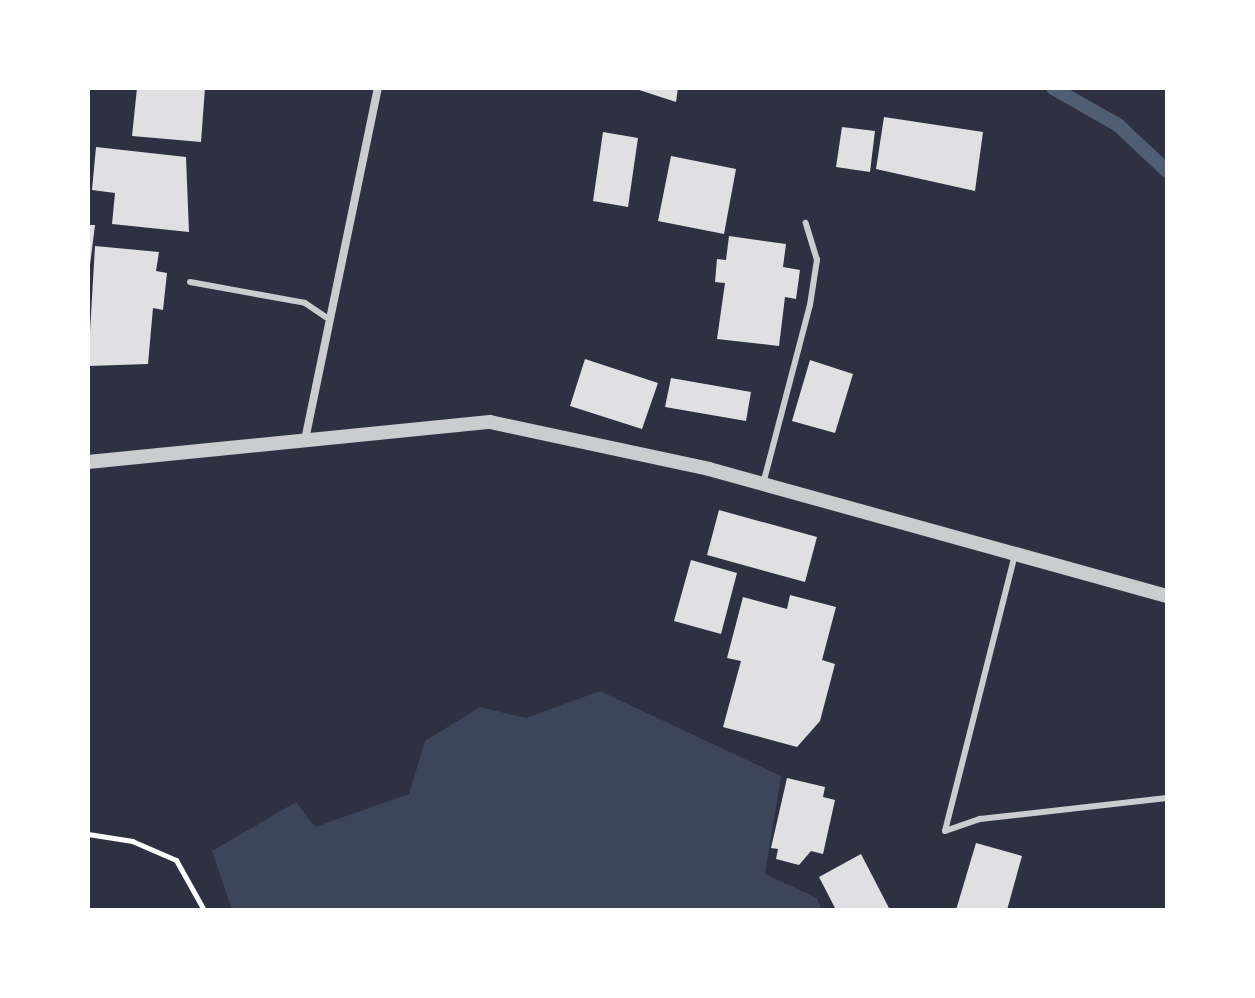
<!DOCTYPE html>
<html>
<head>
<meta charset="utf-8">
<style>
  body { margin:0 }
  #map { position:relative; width:1255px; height:998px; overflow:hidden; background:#2d3142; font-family:"Nunito Sans",sans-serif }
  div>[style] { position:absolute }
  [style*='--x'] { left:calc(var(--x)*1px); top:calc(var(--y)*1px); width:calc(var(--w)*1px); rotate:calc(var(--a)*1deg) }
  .green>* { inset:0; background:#3c4559 }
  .stream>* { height:14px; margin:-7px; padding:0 7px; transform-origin:7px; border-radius:7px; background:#4f5d75 }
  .building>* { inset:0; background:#e0e0e3 }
  .path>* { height:5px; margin:-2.5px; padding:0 2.5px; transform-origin:2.5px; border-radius:2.5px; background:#fff }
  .service>* { height:6px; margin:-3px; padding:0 3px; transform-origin:3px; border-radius:3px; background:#caccd0 }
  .minor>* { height:8px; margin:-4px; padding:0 4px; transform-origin:4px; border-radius:4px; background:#caccd0 }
  .tertiary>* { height:14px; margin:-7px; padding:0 7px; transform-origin:7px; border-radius:7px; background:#caccd0 }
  span { translate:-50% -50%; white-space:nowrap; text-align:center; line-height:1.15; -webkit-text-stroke:8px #fff; paint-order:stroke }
  .frame { position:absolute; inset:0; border:90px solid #fff; pointer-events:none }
</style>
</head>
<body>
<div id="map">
  <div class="green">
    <div style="clip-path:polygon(600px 691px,781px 776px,765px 874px,817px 898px,822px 910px,232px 910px,212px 851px,296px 802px,315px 827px,409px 794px,425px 741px,480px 707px,526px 718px)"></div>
  </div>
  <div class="stream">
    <div style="--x:1053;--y:88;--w:75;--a:29.6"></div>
    <div style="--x:1118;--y:125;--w:67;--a:43.2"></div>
  </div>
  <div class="building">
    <div style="clip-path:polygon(137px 88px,205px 88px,201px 142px,132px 136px)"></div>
    <div style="clip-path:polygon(633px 88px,678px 88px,676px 102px)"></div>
    <div style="clip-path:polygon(884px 117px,983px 132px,975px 191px,876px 169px)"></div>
    <div style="clip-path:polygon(842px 127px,875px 131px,870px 172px,836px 167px)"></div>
    <div style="clip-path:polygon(603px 132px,638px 138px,628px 207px,593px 201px)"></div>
    <div style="clip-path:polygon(96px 147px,186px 157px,189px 232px,112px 224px,115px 193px,92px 190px)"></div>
    <div style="clip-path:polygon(671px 156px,736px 169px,724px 234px,658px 221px)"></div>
    <div style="clip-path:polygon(88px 225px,95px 225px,90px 265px,88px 265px)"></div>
    <div style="clip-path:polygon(729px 236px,786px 244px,783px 267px,800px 270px,796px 299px,785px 297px,779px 346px,717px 339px,725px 283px,715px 282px,717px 259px,726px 260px)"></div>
    <div style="clip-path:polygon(95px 246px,159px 252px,156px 271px,167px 273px,163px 310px,153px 308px,148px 364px,88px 366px)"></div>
    <div style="clip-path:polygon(585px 359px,658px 383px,642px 429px,570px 406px)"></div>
    <div style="clip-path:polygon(810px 360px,853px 374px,835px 433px,792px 421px)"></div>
    <div style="clip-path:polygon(671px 378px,751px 392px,746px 421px,665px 407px)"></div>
    <div style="clip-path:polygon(719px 510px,817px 537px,805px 582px,707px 555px)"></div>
    <div style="clip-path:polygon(691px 560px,737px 573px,721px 634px,674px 621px)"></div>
    <div style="clip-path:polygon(790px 595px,836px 607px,822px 660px,835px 664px,820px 721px,797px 747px,723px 727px,741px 661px,727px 658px,743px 597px,787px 609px)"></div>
    <div style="clip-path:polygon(787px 778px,825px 787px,823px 797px,835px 800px,823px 854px,811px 851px,799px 865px,776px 859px,778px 849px,771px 848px)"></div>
    <div style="clip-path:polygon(976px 843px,1022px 856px,1007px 910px,956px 910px)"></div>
    <div style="clip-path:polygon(861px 854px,890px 910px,836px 910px,819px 877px)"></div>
  </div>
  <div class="path">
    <div style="--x:88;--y:834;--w:45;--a:9"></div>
    <div style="--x:132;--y:841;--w:48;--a:23.4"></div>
    <div style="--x:176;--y:860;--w:57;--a:60.8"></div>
  </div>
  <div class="service">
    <div style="--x:190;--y:282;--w:117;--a:10.3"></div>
    <div style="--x:305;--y:303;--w:25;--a:34"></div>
    <div style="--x:763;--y:484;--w:185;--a:-75.3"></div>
    <div style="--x:810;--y:305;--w:46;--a:-81.2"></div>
    <div style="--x:817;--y:260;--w:39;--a:-107"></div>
    <div style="--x:945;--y:831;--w:286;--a:-75.8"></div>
    <div style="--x:945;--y:831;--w:37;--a:-19"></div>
    <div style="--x:980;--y:819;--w:188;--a:-6.4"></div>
  </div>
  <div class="minor">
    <div style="--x:306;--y:435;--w:354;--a:-78.3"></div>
  </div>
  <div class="tertiary">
    <div style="--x:88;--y:462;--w:404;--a:-5.7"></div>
    <div style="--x:490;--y:422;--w:224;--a:12.1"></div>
    <div style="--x:709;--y:469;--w:475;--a:15.5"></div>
  </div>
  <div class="frame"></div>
</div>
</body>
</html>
